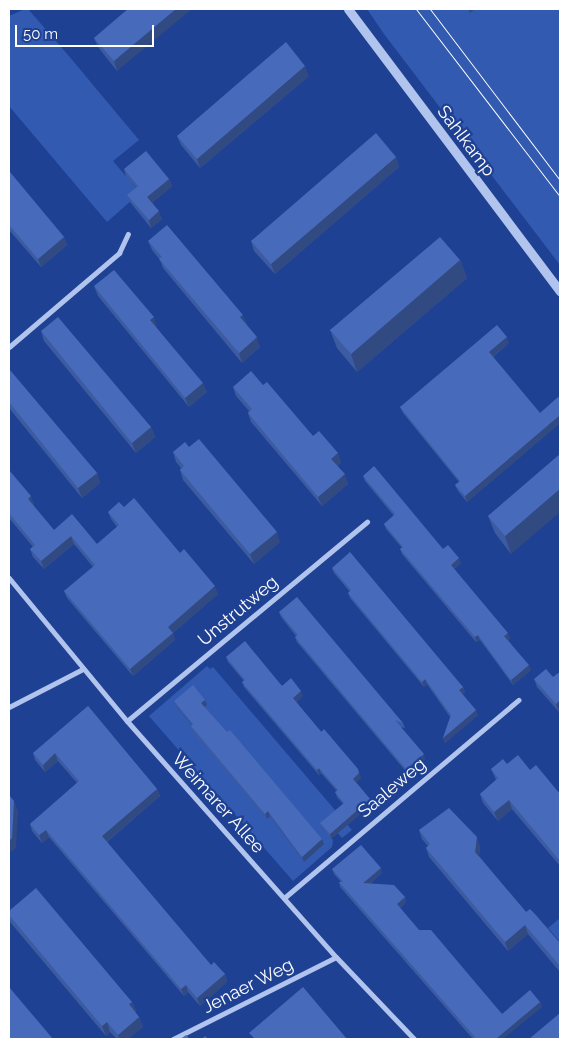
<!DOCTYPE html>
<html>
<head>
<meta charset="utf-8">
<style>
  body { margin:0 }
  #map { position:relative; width:569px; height:1048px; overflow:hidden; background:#1f4193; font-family:Raleway,sans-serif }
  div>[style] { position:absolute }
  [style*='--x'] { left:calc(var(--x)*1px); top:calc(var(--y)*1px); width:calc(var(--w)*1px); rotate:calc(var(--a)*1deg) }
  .green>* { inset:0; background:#325ab1 }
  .minor>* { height:5px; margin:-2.5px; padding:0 2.5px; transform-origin:2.5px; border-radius:2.5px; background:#b1c4ee }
  .tertiary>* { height:9px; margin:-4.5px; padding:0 4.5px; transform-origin:4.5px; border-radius:4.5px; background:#b1c4ee }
  .tram>* { height:1px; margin:-0.5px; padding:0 0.5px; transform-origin:0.5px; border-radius:0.5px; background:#fff }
  .wall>* { inset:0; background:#3d5ba0 }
  .shaded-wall>* { inset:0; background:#324a82 }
  .building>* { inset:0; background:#476aba }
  span { translate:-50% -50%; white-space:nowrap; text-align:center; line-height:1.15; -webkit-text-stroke:4.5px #1f4193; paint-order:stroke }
  .street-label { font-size:18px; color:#fff }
  .frame { position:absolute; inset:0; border:10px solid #fff; pointer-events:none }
  .scale { position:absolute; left:15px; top:25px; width:139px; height:22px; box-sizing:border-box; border:2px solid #fff; border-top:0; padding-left:6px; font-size:15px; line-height:18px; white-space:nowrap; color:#fff; -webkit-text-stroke:4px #1f4193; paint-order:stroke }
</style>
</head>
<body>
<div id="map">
  <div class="green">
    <div style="clip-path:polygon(25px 9px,28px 9px,68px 55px,139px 140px,113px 161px,140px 193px,107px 222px,9px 106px,9px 16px)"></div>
    <div style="clip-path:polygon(367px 9px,560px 9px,560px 265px,384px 34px)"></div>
    <div style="clip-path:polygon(evenodd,207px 666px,210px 669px,213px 667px,352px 830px,342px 838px,329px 823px,322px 828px,333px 840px,332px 847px,293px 881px,149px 716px,207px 666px,176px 706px,228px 737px,304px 862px,270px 816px,267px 818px,193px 731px,195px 729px,176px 706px)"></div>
    <div style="clip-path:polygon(560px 918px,560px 942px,548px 928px)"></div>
  </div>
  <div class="minor">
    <div style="--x:9;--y:347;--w:145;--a:-40.5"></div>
    <div style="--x:119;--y:253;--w:21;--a:-65"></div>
    <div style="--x:9;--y:578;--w:185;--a:50.5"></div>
    <div style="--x:127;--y:721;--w:315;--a:48.5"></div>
    <div style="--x:336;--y:957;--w:113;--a:46.4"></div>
    <div style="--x:9;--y:707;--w:83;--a:-27.2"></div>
    <div style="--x:127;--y:721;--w:312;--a:-39.7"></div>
    <div style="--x:284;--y:898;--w:307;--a:-40.2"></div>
    <div style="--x:173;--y:1039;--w:182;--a:-26.7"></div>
  </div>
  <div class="tertiary">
    <div style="--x:348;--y:9;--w:353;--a:53.1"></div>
  </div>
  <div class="tram">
    <div style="--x:416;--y:9;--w:237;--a:52.5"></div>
    <div style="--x:430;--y:9;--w:215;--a:52.8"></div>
  </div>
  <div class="wall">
    <div style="clip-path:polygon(128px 9px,117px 71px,98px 47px,94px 38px)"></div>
    <div style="clip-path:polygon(309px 76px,200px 168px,181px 145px,177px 136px)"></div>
    <div style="clip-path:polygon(396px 157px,399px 167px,275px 274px,254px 251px,251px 241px)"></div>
    <div style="clip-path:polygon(124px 169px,169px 179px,172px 186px,152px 203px,162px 219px,151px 228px,130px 202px,127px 195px,136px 188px,126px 177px)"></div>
    <div style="clip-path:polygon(9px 171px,64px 237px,67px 245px,41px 267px,9px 230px)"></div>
    <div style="clip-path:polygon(148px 241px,247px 324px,246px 325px,260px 347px,242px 363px,163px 268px,160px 260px,152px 250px)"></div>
    <div style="clip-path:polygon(460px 260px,467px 278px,357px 372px,337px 348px,330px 330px)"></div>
    <div style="clip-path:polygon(94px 286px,157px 327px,156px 327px,207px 392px,189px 407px,98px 296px)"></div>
    <div style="clip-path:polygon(41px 331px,151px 427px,155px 437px,136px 453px,44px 341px)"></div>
    <div style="clip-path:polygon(509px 343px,493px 357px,540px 413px,560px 399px,560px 423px,467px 502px,458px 491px,455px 485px,459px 482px,403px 413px,400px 407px)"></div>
    <div style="clip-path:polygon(9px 369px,97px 473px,100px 483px,82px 498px,9px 408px)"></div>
    <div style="clip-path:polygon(263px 385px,313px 436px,341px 462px,337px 466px,348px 484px,322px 506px,251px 422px,248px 413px,249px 411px,236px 396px,233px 387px)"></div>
    <div style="clip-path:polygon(189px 447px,280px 542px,254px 564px,183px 480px,180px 470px,181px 468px,176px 462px,173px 452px)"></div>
    <div style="clip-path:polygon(560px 454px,511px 554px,495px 533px,488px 516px)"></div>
    <div style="clip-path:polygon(9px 470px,34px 504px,33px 505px,54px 530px,97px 544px,117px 527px,111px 519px,108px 512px,124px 507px,180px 553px,218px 594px,173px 633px,175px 640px,133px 676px,67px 598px,64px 591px,93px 567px,74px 544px,44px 569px,33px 557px,30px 549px,33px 547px,9px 518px)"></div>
    <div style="clip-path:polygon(363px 476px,443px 549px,461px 563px,454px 569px,510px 638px,508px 640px,531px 670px,513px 685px,480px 640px,476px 642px,402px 554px,400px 549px,402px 548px,386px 529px,384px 524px,394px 516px,365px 481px)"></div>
    <div style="clip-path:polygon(332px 568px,463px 687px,465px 692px,462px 694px,478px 715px,445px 743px,443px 738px,450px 717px,427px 684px,424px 687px,350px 598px,348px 593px,350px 592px,334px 573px)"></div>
    <div style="clip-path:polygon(279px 612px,403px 723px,405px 728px,400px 727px,425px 759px,408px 774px,297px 642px,295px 637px,296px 636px,281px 617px)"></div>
    <div style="clip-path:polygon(226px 657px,303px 696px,296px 702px,361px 778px,356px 782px,370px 799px,372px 804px,331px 839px,322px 828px,320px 823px,343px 804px,337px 797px,335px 792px,337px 791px,321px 773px,319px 775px,244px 687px,242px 682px,244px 681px,228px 662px)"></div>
    <div style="clip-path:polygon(560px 672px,560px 711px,559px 712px,537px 687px,534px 679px,553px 677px)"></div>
    <div style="clip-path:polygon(174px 701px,207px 705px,205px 707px,324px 844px,304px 862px,270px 816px,267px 819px,192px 731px,191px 726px,192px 725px,176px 706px)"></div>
    <div style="clip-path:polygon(88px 706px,157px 789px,160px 796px,107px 842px,211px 965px,225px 974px,227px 982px,200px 1006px,188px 992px,184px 996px,49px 837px,42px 843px,32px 831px,30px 824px,77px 783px,58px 761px,45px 772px,35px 760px,33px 753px)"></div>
    <div style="clip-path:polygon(507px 764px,530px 770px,560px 794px,560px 866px,512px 809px,498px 821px,483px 803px,480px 794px,496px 780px,491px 769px)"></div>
    <div style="clip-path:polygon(419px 830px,480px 846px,479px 856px,526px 912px,560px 943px,560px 972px,528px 934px,508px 951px,429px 857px,426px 848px,428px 846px,422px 839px)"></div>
    <div style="clip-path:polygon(332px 869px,382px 873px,370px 884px,405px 897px,406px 902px,400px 908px,419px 930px,502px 1014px,540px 1002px,542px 1007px,473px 1039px,340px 887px,339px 882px,341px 882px,334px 874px)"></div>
    <div style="clip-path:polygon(9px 911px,132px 1002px,136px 1011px,135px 1012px,139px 1017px,143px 1027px,128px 1039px,117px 1039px,110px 1032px,106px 1036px,10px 922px,9px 919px)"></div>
  </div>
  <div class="shaded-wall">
    <div style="clip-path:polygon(176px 9px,192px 9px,117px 71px,114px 61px)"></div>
    <div style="clip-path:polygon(468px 9px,475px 9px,470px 13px)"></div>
    <div style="clip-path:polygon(305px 66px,309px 76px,200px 168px,197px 159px)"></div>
    <div style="clip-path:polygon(396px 157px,399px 167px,275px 274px,271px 264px)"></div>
    <div style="clip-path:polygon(169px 179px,172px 186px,150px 205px,147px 197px)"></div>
    <div style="clip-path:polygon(159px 211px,162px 219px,151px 228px,149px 220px)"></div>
    <div style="clip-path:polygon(64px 237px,67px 245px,41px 267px,38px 259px)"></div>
    <div style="clip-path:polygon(460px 260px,467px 278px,357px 372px,351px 354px)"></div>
    <div style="clip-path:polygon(243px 315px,247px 324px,244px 327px,240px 317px)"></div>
    <div style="clip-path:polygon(154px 317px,157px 327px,154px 330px,150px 320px)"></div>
    <div style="clip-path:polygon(257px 337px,260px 347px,242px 363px,239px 353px)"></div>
    <div style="clip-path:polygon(507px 337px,509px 343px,491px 358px,489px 352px)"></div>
    <div style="clip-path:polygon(203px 383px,207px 392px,189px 407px,185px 398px)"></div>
    <div style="clip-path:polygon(560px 415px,560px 423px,467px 502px,465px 496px)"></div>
    <div style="clip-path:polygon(151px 427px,155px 437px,136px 453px,132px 443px)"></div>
    <div style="clip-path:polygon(338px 453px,341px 462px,334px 468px,331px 459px)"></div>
    <div style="clip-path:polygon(97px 473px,100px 483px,82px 498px,78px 488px)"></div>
    <div style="clip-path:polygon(345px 474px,348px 484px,322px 506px,318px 497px)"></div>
    <div style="clip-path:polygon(560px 489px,560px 512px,511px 554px,505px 536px)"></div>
    <div style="clip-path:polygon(31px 496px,34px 504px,30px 507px,28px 499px)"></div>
    <div style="clip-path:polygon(277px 532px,280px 542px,254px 564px,250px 554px)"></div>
    <div style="clip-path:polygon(71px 536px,74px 544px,44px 569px,41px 561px)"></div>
    <div style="clip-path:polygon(459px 558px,461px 563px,452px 570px,451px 565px)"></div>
    <div style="clip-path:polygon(215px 586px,218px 594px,173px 633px,175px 640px,133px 676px,130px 669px,168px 627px)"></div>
    <div style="clip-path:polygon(508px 633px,510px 638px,506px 641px,504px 636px)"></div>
    <div style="clip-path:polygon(478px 635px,480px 640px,476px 642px,475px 637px)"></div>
    <div style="clip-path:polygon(529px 665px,531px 670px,513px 685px,511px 680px)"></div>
    <div style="clip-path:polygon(425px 679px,427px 684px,424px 687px,422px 682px)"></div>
    <div style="clip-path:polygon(463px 687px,465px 692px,461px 695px,459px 690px)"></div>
    <div style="clip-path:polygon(301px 691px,303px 696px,294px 703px,293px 698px)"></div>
    <div style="clip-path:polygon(205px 700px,207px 705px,203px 708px,201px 703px)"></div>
    <div style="clip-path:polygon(560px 700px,560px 711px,559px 712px,556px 704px)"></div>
    <div style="clip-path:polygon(476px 710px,478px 715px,445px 743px,443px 738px)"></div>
    <div style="clip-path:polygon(55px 753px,58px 761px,45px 772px,43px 765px)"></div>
    <div style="clip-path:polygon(424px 754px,425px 759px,408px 774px,406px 769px)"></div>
    <div style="clip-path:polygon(319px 768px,321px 773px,319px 775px,317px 770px)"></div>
    <div style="clip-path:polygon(358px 769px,361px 778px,355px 784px,353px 779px)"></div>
    <div style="clip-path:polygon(157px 789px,160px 796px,105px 843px,102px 836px)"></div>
    <div style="clip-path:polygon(370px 799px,372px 804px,331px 839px,330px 834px)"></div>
    <div style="clip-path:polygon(509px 800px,512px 809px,498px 821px,494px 812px)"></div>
    <div style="clip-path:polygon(14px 801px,18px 811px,16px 848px,9px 853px,9px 841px)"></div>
    <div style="clip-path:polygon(268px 811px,270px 816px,267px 819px,265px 814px)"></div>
    <div style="clip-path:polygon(46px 830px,49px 837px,42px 843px,39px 835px)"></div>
    <div style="clip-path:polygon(477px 837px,480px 846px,478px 861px,475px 852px)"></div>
    <div style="clip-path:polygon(322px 839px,324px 844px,304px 862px,302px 857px)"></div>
    <div style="clip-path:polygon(381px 868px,382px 873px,365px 888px,363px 883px)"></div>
    <div style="clip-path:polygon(405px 897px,406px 902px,399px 909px,397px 904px)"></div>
    <div style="clip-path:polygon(525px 925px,528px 934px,508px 951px,505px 942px)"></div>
    <div style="clip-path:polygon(225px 974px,227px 982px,200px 1006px,197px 998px)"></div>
    <div style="clip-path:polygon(186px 985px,188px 992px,184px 996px,181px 989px)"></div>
    <div style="clip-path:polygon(132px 1002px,136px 1011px,132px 1014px,129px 1004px)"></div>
    <div style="clip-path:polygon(540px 1002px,542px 1007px,503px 1039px,496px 1039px)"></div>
    <div style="clip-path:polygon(139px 1017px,143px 1027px,128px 1039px,119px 1039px,118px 1035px)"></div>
    <div style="clip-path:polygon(107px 1022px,110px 1032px,106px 1036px,102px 1026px)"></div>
  </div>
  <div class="building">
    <div style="clip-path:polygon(128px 9px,176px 9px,114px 61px,94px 38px)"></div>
    <div style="clip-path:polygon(286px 42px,305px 66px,197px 159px,177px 136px)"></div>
    <div style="clip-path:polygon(376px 133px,396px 157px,271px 264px,251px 241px)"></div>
    <div style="clip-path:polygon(146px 151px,169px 179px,147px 197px,159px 211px,149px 220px,127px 195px,138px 186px,124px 169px)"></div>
    <div style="clip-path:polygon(9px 171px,64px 237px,38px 259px,9px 225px)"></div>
    <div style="clip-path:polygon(167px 225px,243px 315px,240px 317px,257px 337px,239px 353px,159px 259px,162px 257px,148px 241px)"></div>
    <div style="clip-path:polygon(440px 237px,460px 260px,351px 354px,330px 330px)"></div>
    <div style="clip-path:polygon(114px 270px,154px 317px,150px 320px,203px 383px,185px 398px,94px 286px)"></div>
    <div style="clip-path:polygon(58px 317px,151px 427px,132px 443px,41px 331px)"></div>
    <div style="clip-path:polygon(497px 325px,507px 337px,489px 352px,540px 413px,558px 397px,560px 399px,560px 415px,465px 496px,455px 485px,460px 481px,400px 407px)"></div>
    <div style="clip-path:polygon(9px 369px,97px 473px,78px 488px,9px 402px)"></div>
    <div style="clip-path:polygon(251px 371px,263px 385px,267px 382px,313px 436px,319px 431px,338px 453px,331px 459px,345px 474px,318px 497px,248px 413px,252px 409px,233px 387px)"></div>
    <div style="clip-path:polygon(199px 439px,277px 532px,250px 554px,180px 470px,184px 466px,173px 452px,185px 442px,189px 447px)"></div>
    <div style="clip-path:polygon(560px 454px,560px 489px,505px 536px,488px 516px)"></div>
    <div style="clip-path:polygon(374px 466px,443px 549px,448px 545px,459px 558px,451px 565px,508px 633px,504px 636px,529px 665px,511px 680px,478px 635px,475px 637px,400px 549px,403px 547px,384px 524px,395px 514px,363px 476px)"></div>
    <div style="clip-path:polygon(9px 470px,31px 496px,28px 499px,54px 530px,72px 514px,97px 544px,119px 525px,108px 512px,119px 502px,124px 507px,134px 498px,180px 553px,184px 549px,215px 586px,168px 627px,173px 633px,130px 669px,64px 591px,95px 565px,71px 536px,41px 561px,30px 549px,35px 545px,9px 513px)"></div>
    <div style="clip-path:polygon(350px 552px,463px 687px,459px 690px,476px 710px,443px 738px,451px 715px,425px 679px,422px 682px,348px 593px,351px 590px,332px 568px)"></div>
    <div style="clip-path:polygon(297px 597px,403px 723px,395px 720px,424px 754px,406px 769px,295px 637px,298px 635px,279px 612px)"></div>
    <div style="clip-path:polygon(245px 641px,282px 686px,291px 678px,301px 691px,293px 698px,321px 732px,324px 729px,358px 769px,359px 773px,353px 779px,370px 799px,330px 834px,320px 823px,344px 803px,335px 792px,338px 790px,319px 768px,317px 770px,242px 682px,245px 680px,226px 657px)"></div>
    <div style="clip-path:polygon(546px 669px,553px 677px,560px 672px,560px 700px,556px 704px,534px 679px)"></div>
    <div style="clip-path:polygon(193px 685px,205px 700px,201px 703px,227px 732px,230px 730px,322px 839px,302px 857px,268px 811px,265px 814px,191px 726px,193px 724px,174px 701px)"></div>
    <div style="clip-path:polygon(88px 706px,157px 789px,102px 836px,211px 965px,214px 962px,225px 974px,197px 998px,186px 985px,181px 989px,46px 830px,39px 835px,30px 824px,79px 781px,55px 753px,43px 765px,33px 753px)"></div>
    <div style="clip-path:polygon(518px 755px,530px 770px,536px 765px,560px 794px,560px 861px,509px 800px,494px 812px,480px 794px,498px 778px,491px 769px,503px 759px,507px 764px)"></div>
    <div style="clip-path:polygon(9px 795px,14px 801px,12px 838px,9px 841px)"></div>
    <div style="clip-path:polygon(449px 808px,477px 837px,475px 852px,526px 912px,530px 909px,535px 914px,560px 943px,560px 966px,525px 925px,505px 942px,426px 848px,430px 844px,419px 830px)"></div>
    <div style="clip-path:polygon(361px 845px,381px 868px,363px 883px,394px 885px,405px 897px,397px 904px,419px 930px,431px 930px,502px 1014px,530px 990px,540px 1002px,496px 1039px,473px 1039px,475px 1037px,339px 882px,343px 882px,332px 869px)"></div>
    <div style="clip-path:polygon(36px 888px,132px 1002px,129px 1004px,139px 1017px,118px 1035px,107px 1022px,102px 1026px,9px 915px,9px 911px)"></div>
    <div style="clip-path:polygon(9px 987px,53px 1039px,9px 1039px)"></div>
    <div style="clip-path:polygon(303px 987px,347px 1039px,255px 1039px,249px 1033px)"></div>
    <div style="clip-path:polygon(560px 1013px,560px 1039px,529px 1039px)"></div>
    <div style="clip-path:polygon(186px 1035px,190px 1039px,181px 1039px)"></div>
    <div style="clip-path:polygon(205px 1036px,208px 1039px,202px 1039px)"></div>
  </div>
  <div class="street-label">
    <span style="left:466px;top:141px;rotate:53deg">Sahlkamp</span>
    <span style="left:238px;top:611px;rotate:-40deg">Unstrutweg</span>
    <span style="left:392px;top:788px;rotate:-40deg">Saaleweg</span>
    <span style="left:218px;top:803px;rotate:48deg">Weimarer Allee</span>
    <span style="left:248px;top:986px;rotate:-27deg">Jenaer Weg</span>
  </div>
  <div class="frame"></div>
  <div class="scale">50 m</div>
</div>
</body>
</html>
